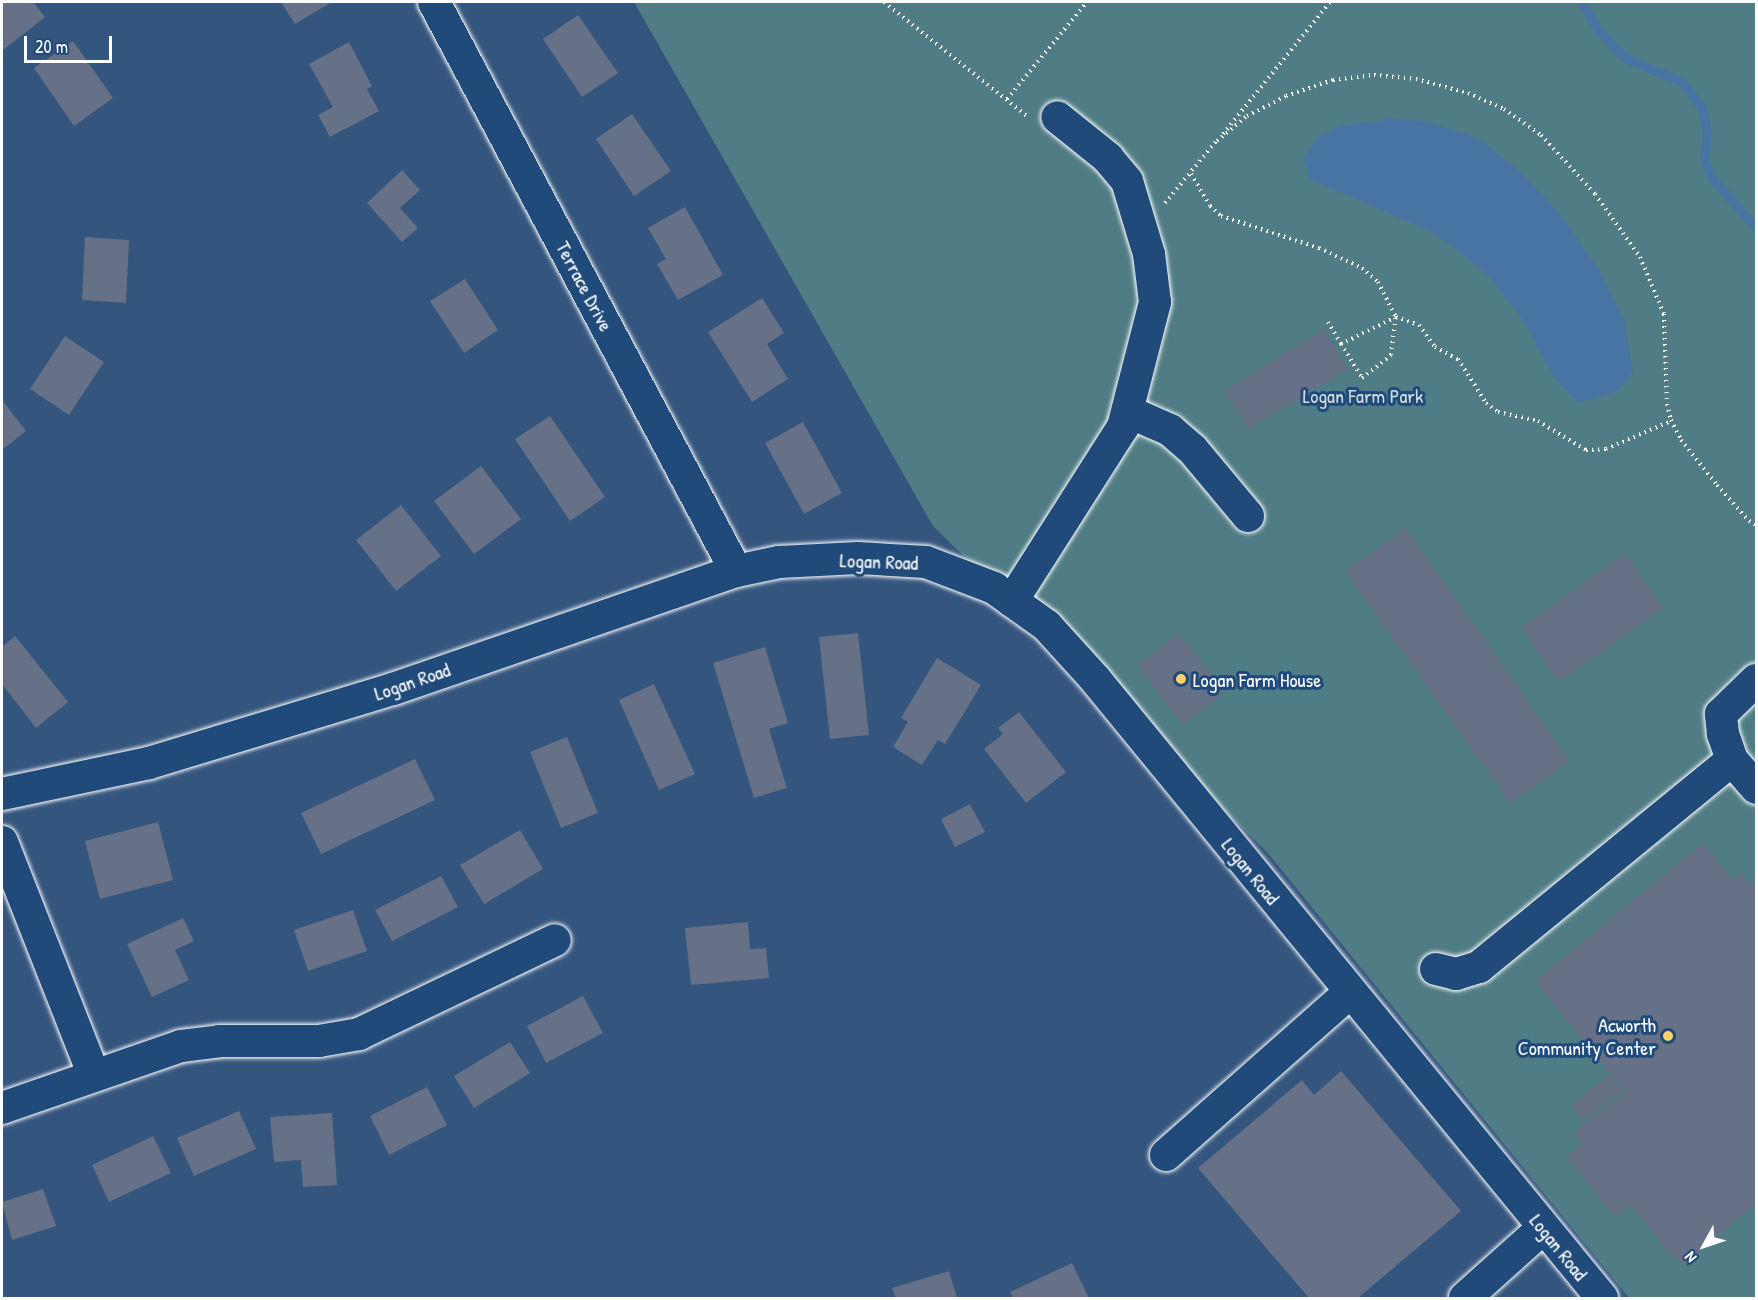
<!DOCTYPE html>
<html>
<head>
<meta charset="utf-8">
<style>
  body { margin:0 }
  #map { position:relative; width:1758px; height:1300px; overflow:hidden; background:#34557e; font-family:"Patrick Hand",sans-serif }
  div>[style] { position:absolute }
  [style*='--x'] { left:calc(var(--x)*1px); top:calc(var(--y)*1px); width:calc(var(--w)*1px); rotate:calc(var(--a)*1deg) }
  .green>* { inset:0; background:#4f7c85 }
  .water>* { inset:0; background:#4874a3 }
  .stream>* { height:9px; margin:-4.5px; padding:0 4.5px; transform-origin:4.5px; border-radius:4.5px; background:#4874a3 }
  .building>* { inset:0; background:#667086 }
  .path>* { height:4px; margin-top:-2px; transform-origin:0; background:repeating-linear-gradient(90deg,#fff 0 1.5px,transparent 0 6px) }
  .roads { filter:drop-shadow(0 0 2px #fff) drop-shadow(0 0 2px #fff) }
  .minor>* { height:32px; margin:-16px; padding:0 16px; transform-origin:16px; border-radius:16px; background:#1f4a7a }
  .dots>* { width:16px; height:16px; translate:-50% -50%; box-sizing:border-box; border:3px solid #1f4a7a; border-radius:50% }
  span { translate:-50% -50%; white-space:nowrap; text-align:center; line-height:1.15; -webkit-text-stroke:6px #1f4a7a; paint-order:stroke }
  .street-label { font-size:20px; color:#fff }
  .park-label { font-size:20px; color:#d3dee0 }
  .poi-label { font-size:20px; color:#fff }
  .left { translate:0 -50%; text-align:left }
  .right { translate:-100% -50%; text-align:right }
  .frame { position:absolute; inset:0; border:3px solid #fff; pointer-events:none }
  .north { position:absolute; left:1674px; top:1216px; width:60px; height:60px; -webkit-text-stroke:4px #1f4a7a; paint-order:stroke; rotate:230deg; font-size:16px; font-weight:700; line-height:24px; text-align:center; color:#fff }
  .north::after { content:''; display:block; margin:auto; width:21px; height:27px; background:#fff; clip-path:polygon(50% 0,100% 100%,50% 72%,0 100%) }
  .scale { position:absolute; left:24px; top:36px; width:88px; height:27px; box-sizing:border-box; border:3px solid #fff; border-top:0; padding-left:8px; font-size:18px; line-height:21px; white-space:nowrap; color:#fff; -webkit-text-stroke:4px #1f4a7a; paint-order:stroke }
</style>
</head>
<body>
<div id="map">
  <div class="green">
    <div style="clip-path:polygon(634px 2px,1756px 2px,1756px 1298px,1629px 1298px,1267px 852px,933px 526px)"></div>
  </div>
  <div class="water">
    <div style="clip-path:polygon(1393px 119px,1429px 122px,1479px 139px,1519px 171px,1559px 213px,1598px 268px,1624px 320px,1633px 371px,1618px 391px,1578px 403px,1555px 379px,1522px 319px,1492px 280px,1467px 257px,1430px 231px,1310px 179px,1303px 159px,1319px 136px,1340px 126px)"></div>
  </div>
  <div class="stream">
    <div style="--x:1581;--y:2;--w:34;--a:58"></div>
    <div style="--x:1599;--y:31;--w:37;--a:46"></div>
    <div style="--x:1625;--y:58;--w:62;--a:22.8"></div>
    <div style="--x:1682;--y:82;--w:33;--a:52"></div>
    <div style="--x:1702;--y:108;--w:25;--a:79"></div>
    <div style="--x:1707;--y:133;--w:27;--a:96"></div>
    <div style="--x:1704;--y:160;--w:21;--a:65"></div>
    <div style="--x:1713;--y:179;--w:65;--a:48.7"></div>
  </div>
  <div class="building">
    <div style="clip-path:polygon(2px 2px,33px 2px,45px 17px,2px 51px)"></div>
    <div style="clip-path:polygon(281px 2px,332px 2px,295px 24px)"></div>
    <div style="clip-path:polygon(578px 15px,618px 73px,582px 97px,543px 39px)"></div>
    <div style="clip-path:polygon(73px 41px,113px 98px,74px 126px,34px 68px)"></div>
    <div style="clip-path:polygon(349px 42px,372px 86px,367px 89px,379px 111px,330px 137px,318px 115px,333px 107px,309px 64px)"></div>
    <div style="clip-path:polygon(632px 114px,671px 171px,634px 196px,596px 139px)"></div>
    <div style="clip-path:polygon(402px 170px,420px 190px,400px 208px,418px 228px,402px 242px,367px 203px)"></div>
    <div style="clip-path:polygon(685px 207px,723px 275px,678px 300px,657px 264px,666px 259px,648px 228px)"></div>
    <div style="clip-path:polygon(85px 237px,129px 240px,126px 303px,82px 300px)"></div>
    <div style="clip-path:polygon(465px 279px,498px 330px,464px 353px,430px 301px)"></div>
    <div style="clip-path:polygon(762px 298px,784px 333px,767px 344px,788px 379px,752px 402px,708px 332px)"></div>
    <div style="clip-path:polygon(1324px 329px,1348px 369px,1248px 429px,1224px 391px)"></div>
    <div style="clip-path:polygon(65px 336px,104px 362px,69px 415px,30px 389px)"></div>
    <div style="clip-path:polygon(2px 400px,26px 431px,2px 450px)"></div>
    <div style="clip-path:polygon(550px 416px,605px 497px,570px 521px,515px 439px)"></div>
    <div style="clip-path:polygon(803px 422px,842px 493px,804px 514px,765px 443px)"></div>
    <div style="clip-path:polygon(481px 466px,521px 519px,474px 554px,434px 501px)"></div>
    <div style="clip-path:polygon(401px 505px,441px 556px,396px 591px,356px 540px)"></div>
    <div style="clip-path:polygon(1406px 528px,1570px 761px,1510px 803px,1345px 571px)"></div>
    <div style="clip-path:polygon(1625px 554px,1664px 608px,1559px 682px,1521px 627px)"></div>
    <div style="clip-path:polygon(858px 633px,869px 735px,830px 739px,819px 637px)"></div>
    <div style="clip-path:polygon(1179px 633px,1225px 692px,1183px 725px,1137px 665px)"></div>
    <div style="clip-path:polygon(15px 636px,68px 702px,36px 728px,2px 684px,2px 647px)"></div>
    <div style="clip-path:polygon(765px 647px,788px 723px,769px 729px,787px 788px,754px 798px,713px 663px)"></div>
    <div style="clip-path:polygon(937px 658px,981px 685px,945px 744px,938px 740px,922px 765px,893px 747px,908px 722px,901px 718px)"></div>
    <div style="clip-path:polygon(654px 684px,695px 774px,659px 790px,619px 700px)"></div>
    <div style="clip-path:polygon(1019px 712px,1066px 772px,1026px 803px,984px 749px,1003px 734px,998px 728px)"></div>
    <div style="clip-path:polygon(567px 737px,598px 813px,561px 828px,530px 752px)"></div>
    <div style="clip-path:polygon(415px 759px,435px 800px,321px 854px,301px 813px)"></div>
    <div style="clip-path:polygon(970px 804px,985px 832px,955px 847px,941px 819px)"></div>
    <div style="clip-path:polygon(158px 822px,173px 880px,100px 899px,85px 841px)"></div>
    <div style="clip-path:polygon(520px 830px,543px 869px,484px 904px,460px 865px)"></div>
    <div style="clip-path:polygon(1703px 843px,1734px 881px,1739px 872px,1749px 884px,1756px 880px,1756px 1204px,1684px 1264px,1676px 1260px,1631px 1205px,1615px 1217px,1566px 1157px,1583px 1143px,1574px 1132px,1625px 1091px,1535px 981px)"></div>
    <div style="clip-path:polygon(441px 876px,458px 907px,392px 941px,375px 910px)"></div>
    <div style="clip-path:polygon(353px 910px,367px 951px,308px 971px,294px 930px)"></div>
    <div style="clip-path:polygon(183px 918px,194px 941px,175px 950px,189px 980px,152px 997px,127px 944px)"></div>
    <div style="clip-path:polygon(748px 922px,750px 949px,766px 948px,769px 978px,691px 985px,685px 928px)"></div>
    <div style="clip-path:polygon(583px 996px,603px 1033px,546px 1063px,527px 1026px)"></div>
    <div style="clip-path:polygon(510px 1042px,530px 1073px,474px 1108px,454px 1076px)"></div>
    <div style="clip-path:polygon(1341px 1071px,1461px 1211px,1358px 1298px,1309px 1298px,1198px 1168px,1302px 1080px,1314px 1095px)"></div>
    <div style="clip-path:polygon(1609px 1075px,1622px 1090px,1583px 1121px,1571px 1105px)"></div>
    <div style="clip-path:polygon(427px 1087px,447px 1125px,389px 1155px,370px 1116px)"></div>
    <div style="clip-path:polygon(239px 1111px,256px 1149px,194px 1176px,177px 1138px)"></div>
    <div style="clip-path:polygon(332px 1113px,337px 1185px,303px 1187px,301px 1160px,274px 1162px,270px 1117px)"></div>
    <div style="clip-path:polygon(153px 1136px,171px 1173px,109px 1202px,92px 1165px)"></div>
    <div style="clip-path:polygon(43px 1189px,56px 1226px,12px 1240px,2px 1202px)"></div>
    <div style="clip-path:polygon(1072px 1263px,1089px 1298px,1013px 1298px,1010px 1292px)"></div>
    <div style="clip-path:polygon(949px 1271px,957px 1298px,896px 1298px,892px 1288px)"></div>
  </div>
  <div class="path">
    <div style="--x:884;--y:2;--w:183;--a:38.6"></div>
    <div style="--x:1007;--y:99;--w:126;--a:-50.5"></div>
    <div style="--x:1223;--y:134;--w:170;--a:-51"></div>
    <div style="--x:1217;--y:141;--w:39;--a:-40"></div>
    <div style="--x:1247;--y:116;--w:44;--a:-27.1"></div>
    <div style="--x:1286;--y:96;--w:50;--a:-18.8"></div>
    <div style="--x:1333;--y:80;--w:41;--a:-7"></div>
    <div style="--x:1374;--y:75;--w:42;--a:5.4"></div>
    <div style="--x:1416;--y:79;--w:54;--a:15.1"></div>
    <div style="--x:1468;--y:93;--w:39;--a:24"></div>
    <div style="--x:1504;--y:109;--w:45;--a:35.1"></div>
    <div style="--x:1541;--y:135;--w:80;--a:47.5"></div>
    <div style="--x:1595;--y:194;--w:77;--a:54.5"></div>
    <div style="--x:1640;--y:257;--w:62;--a:67.2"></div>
    <div style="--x:1664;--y:314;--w:90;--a:88.1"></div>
    <div style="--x:1667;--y:404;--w:16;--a:76"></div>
    <div style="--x:1671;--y:420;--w:22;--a:63"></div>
    <div style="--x:1681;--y:440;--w:58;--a:51.3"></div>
    <div style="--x:1717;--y:485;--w:48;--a:48.4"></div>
    <div style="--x:1749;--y:521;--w:8;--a:30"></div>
    <div style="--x:1191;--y:174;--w:37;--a:59"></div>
    <div style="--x:1210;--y:206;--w:15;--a:42"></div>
    <div style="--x:1221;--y:216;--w:103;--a:18.1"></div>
    <div style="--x:1319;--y:248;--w:47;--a:24.9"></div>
    <div style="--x:1362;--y:268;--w:21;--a:41"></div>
    <div style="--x:1378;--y:282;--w:39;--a:63"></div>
    <div style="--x:1396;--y:317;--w:24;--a:19"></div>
    <div style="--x:1419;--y:325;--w:27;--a:54"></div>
    <div style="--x:1435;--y:347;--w:26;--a:28"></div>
    <div style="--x:1458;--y:359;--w:52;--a:57.5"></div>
    <div style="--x:1486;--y:403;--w:15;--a:37"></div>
    <div style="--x:1498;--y:412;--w:41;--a:12.7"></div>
    <div style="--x:1538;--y:421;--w:56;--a:31.1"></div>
    <div style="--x:1586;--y:450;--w:20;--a:-3"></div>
    <div style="--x:1606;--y:449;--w:71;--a:-23.3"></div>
    <div style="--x:1165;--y:203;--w:83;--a:-50.4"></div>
    <div style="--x:1328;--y:322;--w:26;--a:59"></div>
    <div style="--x:1341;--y:344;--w:40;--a:58"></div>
    <div style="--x:1362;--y:378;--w:37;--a:-38"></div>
    <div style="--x:1391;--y:355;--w:38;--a:-83"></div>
    <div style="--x:1396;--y:317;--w:61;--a:153.9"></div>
  </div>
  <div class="roads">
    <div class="minor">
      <div style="--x:434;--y:2;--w:644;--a:62.04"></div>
      <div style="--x:1129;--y:412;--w:45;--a:23.7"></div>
      <div style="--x:1170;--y:430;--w:30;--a:41"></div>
      <div style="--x:1193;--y:450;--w:86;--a:50.2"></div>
      <div style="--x:1012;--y:601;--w:206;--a:-57.5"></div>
      <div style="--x:1123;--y:427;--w:129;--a:-75.6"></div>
      <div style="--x:1155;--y:302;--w:48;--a:-97.1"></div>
      <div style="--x:1149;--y:254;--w:76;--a:-106.8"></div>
      <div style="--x:1127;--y:181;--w:30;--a:-130"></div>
      <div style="--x:1108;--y:158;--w:65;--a:-141.2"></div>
      <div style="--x:1732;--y:760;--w:37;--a:49"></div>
      <div style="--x:2;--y:794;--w:150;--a:-11.9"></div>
      <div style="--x:149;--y:763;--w:255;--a:-16.9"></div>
      <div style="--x:393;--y:689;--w:363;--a:-19"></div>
      <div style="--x:736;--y:571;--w:44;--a:-11.8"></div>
      <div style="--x:779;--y:562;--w:79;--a:-2.9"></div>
      <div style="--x:858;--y:558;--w:68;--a:3.4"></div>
      <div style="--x:926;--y:562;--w:73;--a:20.9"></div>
      <div style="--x:994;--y:588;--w:65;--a:35.6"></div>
      <div style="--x:1047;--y:626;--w:72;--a:47.8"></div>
      <div style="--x:1095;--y:679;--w:800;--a:50.68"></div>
      <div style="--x:2;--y:842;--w:251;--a:68.5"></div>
      <div style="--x:1436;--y:969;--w:21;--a:14"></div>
      <div style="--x:1456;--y:974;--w:24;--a:-17"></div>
      <div style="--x:1479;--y:967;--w:327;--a:-39.3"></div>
      <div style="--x:1732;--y:760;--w:28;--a:-109"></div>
      <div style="--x:1723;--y:734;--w:20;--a:-96"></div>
      <div style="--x:1721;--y:714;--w:49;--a:-44.2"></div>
      <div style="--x:2;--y:1108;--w:189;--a:-19.1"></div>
      <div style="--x:181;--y:1046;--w:38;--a:-7"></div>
      <div style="--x:219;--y:1041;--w:100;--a:0"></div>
      <div style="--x:319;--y:1041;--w:41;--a:-9.9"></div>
      <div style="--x:359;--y:1034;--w:217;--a:-25.6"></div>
      <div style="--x:1166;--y:1155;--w:246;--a:-41.5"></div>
      <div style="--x:1465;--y:1298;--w:105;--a:-41.9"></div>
    </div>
  </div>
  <div class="dots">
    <div style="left:1181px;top:679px;background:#ffd166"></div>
    <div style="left:1668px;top:1036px;background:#ffd166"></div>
  </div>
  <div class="street-label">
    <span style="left:585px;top:286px;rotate:62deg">Terrace Drive</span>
    <span style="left:879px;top:561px;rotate:2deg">Logan Road</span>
    <span style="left:412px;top:681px;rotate:-19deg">Logan Road</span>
    <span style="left:1251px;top:871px;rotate:51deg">Logan Road</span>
    <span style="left:1559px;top:1247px;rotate:51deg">Logan Road</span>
  </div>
  <div class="park-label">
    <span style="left:1363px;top:395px">Logan Farm Park</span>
  </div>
  <div class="poi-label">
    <span class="left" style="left:1193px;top:679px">Logan Farm House</span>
    <span class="right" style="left:1656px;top:1036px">Acworth<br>Community Center</span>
  </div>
  <div class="frame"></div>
  <div class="north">N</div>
  <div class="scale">20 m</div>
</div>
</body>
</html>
